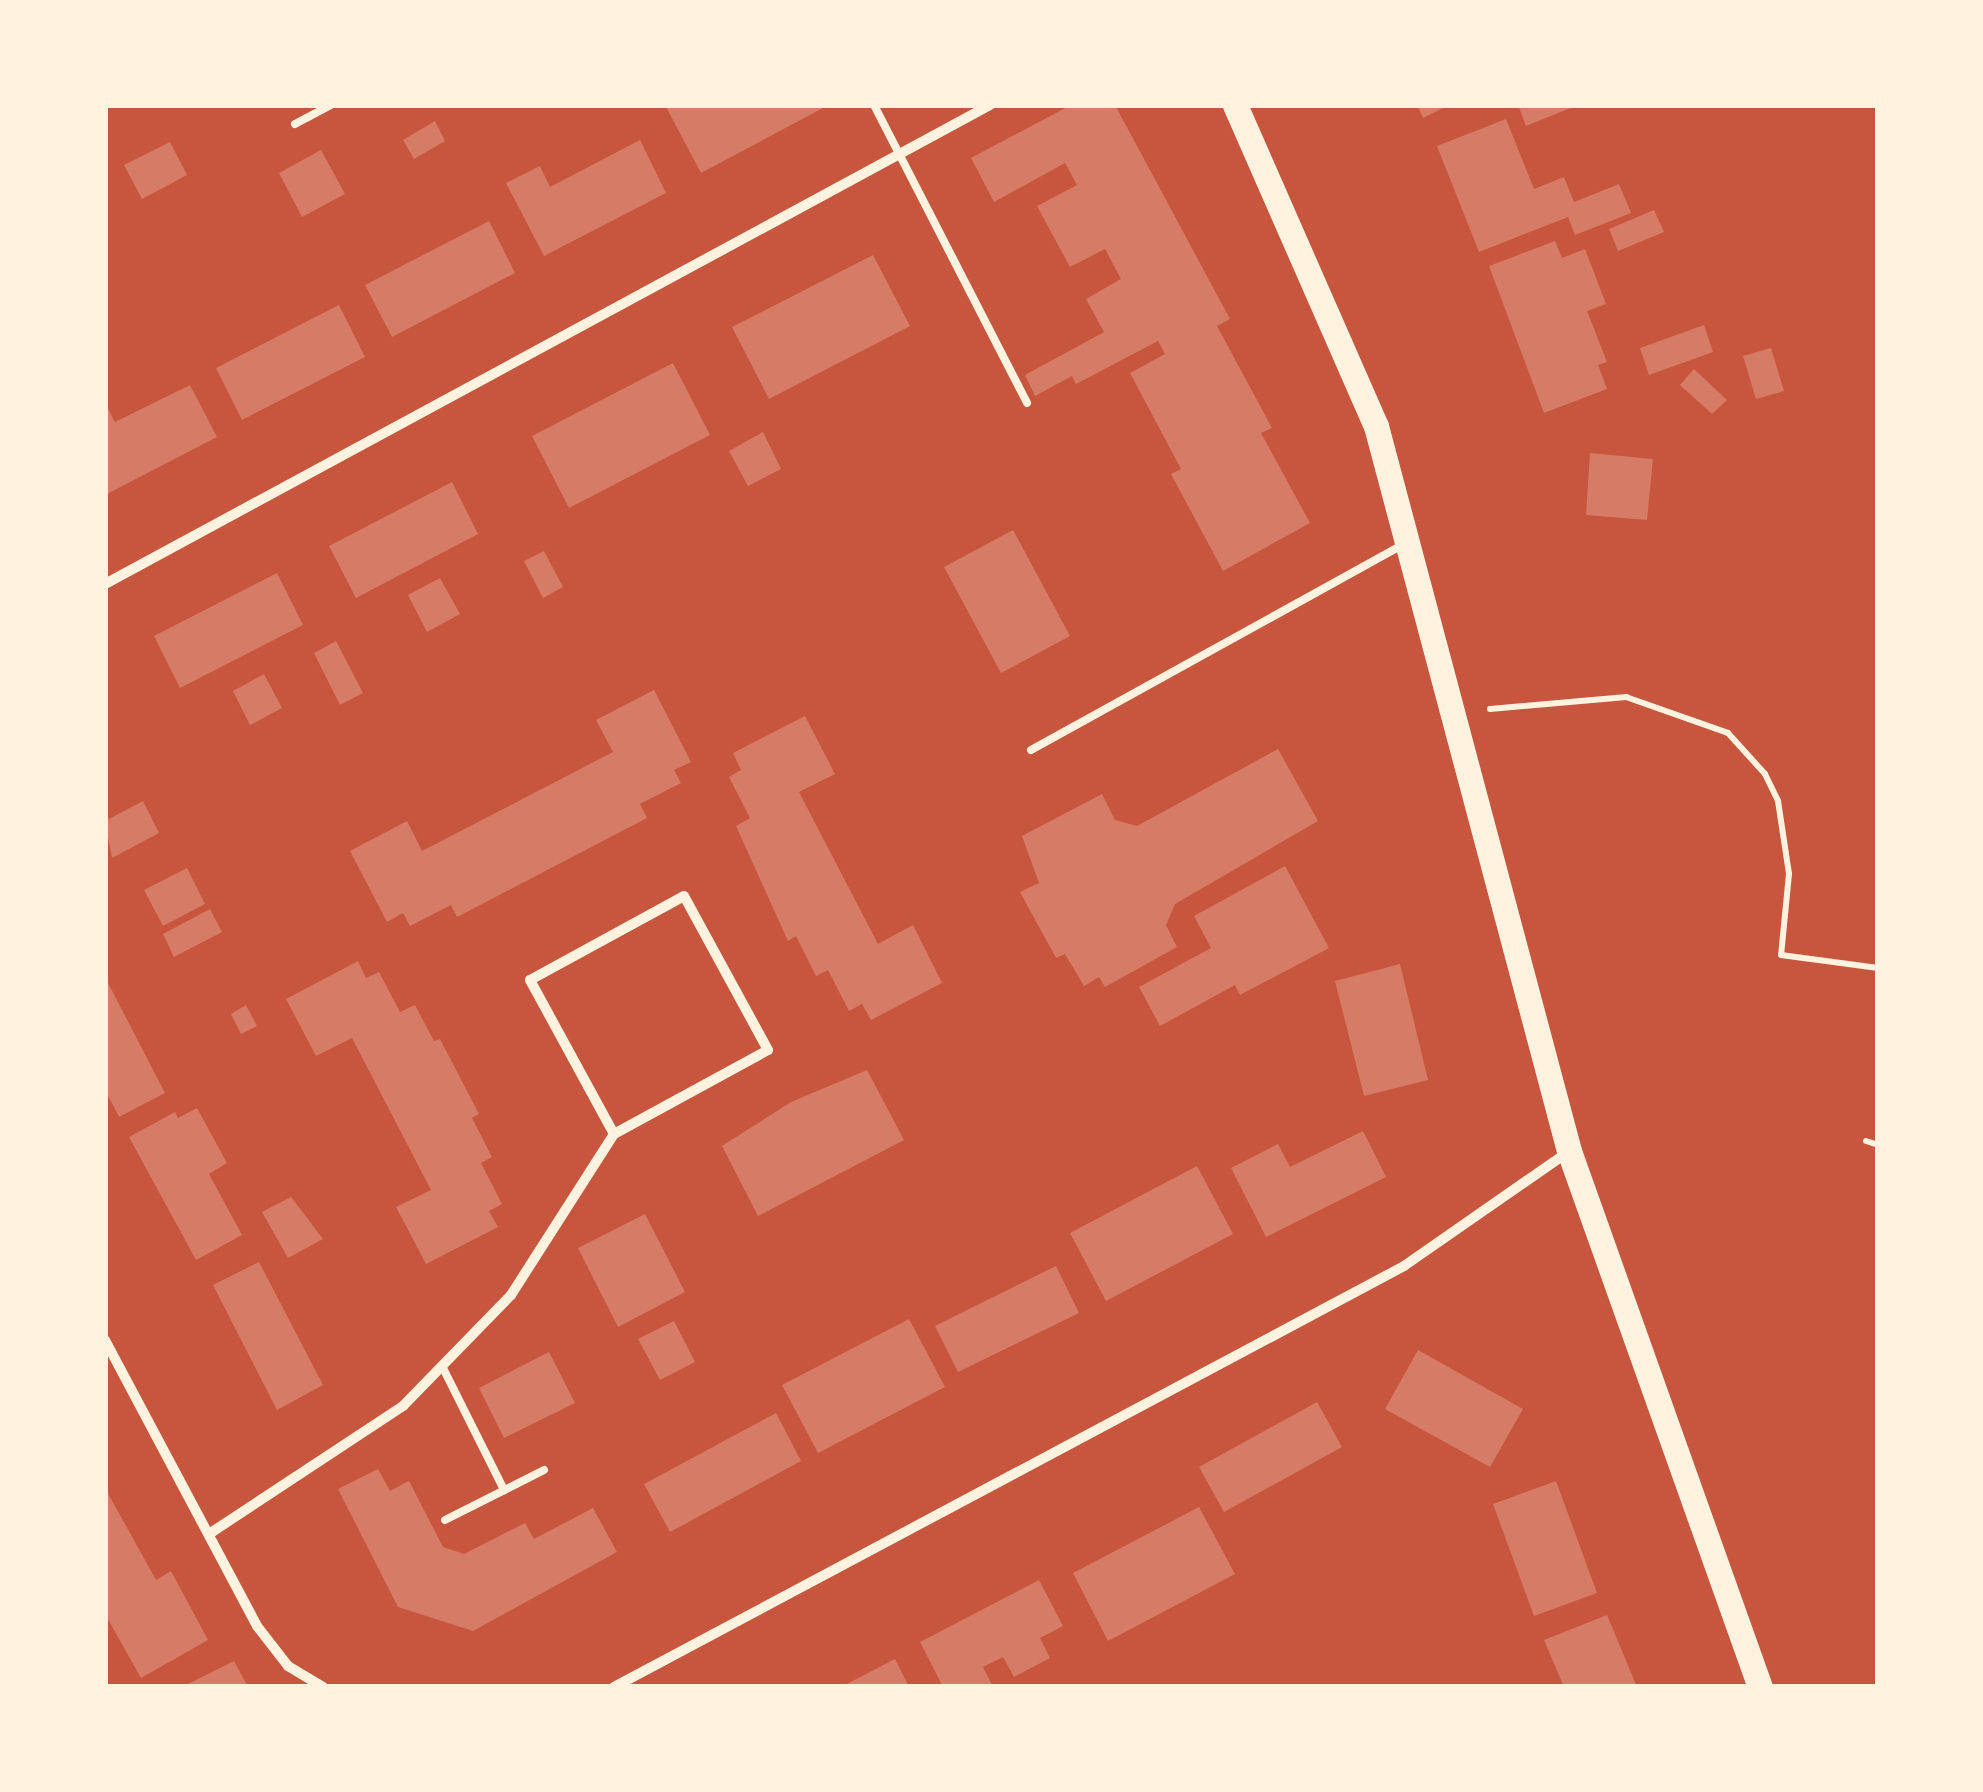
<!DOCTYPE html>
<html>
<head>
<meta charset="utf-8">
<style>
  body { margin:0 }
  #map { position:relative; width:1983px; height:1792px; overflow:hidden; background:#c8553d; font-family:Mulish,sans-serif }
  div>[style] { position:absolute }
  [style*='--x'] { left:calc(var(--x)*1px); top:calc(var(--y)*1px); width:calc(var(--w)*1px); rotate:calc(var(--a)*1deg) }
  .building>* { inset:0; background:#d67c66 }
  .path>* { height:6px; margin:-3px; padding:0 3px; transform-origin:3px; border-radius:3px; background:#fff3e0 }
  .service>* { height:8px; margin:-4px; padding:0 4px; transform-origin:4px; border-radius:4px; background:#fff3e0 }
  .minor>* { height:10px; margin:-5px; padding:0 5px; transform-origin:5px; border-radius:5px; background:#fff3e0 }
  .primary>* { height:25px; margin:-12.5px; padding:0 12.5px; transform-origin:12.5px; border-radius:12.5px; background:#fff3e0 }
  span { translate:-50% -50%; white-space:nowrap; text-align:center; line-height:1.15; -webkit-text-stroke:9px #fff3e0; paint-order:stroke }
  .frame { position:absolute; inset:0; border:108px solid #fff3e0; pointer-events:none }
</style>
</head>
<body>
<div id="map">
  <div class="building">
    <div style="clip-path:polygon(665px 105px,821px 105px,823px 108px,701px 173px)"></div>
    <div style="clip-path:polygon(1071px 105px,1115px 105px,1230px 319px,1217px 326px,1272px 428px,1261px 433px,1310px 523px,1223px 571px,1171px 474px,1181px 469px,1130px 373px,1165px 354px,1158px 341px,1076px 384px,1072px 376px,1035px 396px,1025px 375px,1104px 332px,1086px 299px,1121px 279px,1105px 249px,1070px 267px,1037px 206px,1077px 185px,1065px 163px,994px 202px,971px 158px)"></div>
    <div style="clip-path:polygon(1417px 105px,1449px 105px,1423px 118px)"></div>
    <div style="clip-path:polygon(1518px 105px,1578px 105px,1526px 126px)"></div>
    <div style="clip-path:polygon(1506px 119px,1534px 189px,1564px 177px,1574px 202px,1619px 184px,1631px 213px,1575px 235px,1568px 217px,1479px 252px,1437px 146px)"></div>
    <div style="clip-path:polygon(435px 121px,445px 141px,414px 159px,403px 140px)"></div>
    <div style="clip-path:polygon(640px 140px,666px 193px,544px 256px,506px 183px,540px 166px,550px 187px)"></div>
    <div style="clip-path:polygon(170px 142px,187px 175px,142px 199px,124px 165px)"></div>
    <div style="clip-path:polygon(321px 150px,345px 194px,302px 217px,279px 173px)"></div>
    <div style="clip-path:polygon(1654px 210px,1664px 232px,1618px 251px,1609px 229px)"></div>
    <div style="clip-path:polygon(489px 221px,515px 273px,392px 337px,365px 285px)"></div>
    <div style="clip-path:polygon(1555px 241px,1562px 258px,1585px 249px,1606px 304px,1587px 311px,1607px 362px,1598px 365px,1607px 389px,1544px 413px,1489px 266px)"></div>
    <div style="clip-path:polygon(873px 255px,910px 326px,769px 399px,732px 327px)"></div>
    <div style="clip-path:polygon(339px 305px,365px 357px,242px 420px,216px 368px)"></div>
    <div style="clip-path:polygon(1704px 325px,1713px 352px,1649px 375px,1640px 348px)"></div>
    <div style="clip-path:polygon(1771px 348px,1784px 391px,1756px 399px,1743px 356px)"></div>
    <div style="clip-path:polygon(673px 363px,710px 435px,569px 508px,532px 436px)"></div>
    <div style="clip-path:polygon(1694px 369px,1727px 400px,1712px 414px,1680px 385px)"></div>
    <div style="clip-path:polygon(190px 385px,217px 437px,105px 495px,105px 403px,115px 422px)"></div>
    <div style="clip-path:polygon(763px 432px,781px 469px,748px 486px,729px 451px)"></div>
    <div style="clip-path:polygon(1590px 453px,1653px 459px,1647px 520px,1586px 515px)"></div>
    <div style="clip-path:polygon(452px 482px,478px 534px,356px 598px,329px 546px)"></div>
    <div style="clip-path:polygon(1013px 530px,1070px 636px,1001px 673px,944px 567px)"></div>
    <div style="clip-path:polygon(544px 551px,563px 587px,543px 598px,524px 561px)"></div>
    <div style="clip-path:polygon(277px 573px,303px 625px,180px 688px,154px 636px)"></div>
    <div style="clip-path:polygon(440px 578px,460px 614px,427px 632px,408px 595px)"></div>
    <div style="clip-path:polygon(336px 641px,363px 693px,340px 705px,314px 653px)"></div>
    <div style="clip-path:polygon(264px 674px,282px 708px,250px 725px,233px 691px)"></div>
    <div style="clip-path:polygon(654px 690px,691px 762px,674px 770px,681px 783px,640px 804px,647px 818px,457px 917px,451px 905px,410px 926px,403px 913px,387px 922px,350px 851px,407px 821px,422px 851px,613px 752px,596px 720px)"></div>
    <div style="clip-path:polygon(805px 716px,835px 774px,799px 792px,878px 944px,913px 925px,942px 983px,871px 1020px,862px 1004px,849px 1011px,828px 970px,816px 976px,796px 936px,788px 941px,736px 826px,750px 818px,729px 777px,741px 770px,733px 753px)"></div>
    <div style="clip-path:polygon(1278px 749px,1318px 821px,1175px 904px,1166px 925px,1177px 947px,1105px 987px,1099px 977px,1084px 986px,1065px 954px,1056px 958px,1020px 892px,1039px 883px,1022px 836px,1102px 794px,1115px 820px,1137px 826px)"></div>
    <div style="clip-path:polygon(143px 801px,159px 833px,112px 858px,105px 821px)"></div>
    <div style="clip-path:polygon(1285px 866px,1329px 948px,1240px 995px,1235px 985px,1160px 1026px,1139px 987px,1211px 948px,1194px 916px)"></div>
    <div style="clip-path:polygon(187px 868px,205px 904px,163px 926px,144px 890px)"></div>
    <div style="clip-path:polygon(210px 909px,222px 932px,174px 957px,163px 934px)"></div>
    <div style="clip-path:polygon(358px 961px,366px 978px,379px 972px,400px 1012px,415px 1005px,434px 1041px,440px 1039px,479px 1114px,472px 1118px,492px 1157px,481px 1163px,502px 1204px,489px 1211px,498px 1227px,426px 1264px,396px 1207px,431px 1190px,352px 1038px,316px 1056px,286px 999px)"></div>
    <div style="clip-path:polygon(1400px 964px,1428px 1080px,1364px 1096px,1335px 981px)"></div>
    <div style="clip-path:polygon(105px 977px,165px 1093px,119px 1117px,105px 1090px)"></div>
    <div style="clip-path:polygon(246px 1005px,257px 1026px,241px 1034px,231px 1014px)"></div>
    <div style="clip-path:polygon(867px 1070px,904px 1140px,758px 1216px,722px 1146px,791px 1102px)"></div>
    <div style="clip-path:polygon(197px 1108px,227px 1163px,209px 1174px,242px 1235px,196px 1260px,129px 1137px,175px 1112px,178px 1118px)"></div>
    <div style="clip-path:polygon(1363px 1131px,1386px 1177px,1266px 1237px,1231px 1168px,1278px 1144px,1290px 1167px)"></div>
    <div style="clip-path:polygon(1197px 1166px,1233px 1234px,1106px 1301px,1070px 1233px)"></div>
    <div style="clip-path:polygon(291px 1197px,323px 1239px,288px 1258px,262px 1212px)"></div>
    <div style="clip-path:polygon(645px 1214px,685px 1292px,618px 1327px,578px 1248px)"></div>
    <div style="clip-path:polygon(259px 1262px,323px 1385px,277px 1410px,213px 1285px)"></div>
    <div style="clip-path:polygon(1056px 1266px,1079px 1313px,958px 1372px,935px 1326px)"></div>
    <div style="clip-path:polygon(909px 1319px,945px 1387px,818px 1453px,782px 1385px)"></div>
    <div style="clip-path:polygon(674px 1321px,695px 1362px,660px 1380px,638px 1339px)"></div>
    <div style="clip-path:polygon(1418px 1350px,1523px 1409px,1490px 1467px,1385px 1409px)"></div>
    <div style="clip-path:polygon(549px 1352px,575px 1403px,504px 1438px,479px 1388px)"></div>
    <div style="clip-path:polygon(1317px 1402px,1342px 1447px,1224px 1512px,1199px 1467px)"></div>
    <div style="clip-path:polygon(776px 1413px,801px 1461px,670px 1532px,644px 1484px)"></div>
    <div style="clip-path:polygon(378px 1469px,390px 1491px,409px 1481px,443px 1547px,464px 1554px,525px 1523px,534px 1539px,593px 1508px,617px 1552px,473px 1631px,398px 1607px,338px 1489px)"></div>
    <div style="clip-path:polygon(1556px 1481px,1597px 1593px,1534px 1616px,1493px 1504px)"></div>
    <div style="clip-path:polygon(105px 1488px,156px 1580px,171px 1571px,208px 1640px,141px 1678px,105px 1614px)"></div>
    <div style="clip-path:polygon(1199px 1507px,1235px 1574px,1108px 1641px,1073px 1573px)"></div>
    <div style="clip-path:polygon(1039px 1580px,1063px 1626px,1040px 1638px,1050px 1658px,1014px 1677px,1003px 1657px,983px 1667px,993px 1687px,943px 1687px,920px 1642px)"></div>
    <div style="clip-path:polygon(1607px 1615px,1637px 1687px,1564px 1687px,1544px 1640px)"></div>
    <div style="clip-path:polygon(895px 1659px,909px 1687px,841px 1687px)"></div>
    <div style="clip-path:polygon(234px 1661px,248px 1687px,190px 1687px,188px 1684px)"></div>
  </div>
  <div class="path">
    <div style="--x:1490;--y:709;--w:137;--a:-5"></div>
    <div style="--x:1626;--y:697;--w:108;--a:19.4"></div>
    <div style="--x:1728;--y:733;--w:55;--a:47.9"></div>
    <div style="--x:1765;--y:774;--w:30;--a:64"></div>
    <div style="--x:1778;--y:801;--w:74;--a:81.4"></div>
    <div style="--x:1789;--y:874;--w:81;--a:95.6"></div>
    <div style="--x:1781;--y:955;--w:98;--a:7.6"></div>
    <div style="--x:1866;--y:1141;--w:13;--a:18"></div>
  </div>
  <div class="service">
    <div style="--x:874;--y:105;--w:335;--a:62.8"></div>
    <div style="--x:295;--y:124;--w:40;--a:-28"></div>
    <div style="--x:1031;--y:750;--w:423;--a:-28.9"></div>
    <div style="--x:442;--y:1366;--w:139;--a:63.4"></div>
    <div style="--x:445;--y:1520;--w:111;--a:-26.8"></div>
  </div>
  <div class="minor">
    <div style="--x:105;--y:584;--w:1006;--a:-28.42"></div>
    <div style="--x:105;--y:1340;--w:324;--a:62"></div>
    <div style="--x:257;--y:1626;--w:51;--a:52.2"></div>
    <div style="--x:288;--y:1666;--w:41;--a:31"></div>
    <div style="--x:212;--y:1532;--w:229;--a:-33.4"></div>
    <div style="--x:403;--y:1406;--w:155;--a:-45.8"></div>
    <div style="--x:511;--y:1295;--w:191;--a:-57.4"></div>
    <div style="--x:614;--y:1134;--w:175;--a:-28.6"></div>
    <div style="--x:768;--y:1050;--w:175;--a:-118.6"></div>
    <div style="--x:684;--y:896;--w:175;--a:151.4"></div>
    <div style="--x:530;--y:980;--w:175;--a:61.4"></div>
    <div style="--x:614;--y:1687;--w:895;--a:-28.05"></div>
    <div style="--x:1404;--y:1266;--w:200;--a:-34.8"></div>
  </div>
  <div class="primary">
    <div style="--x:1235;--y:105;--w:351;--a:66.3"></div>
    <div style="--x:1376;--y:426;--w:750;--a:75.09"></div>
    <div style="--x:1569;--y:1151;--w:569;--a:70.39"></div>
  </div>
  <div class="frame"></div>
</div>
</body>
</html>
